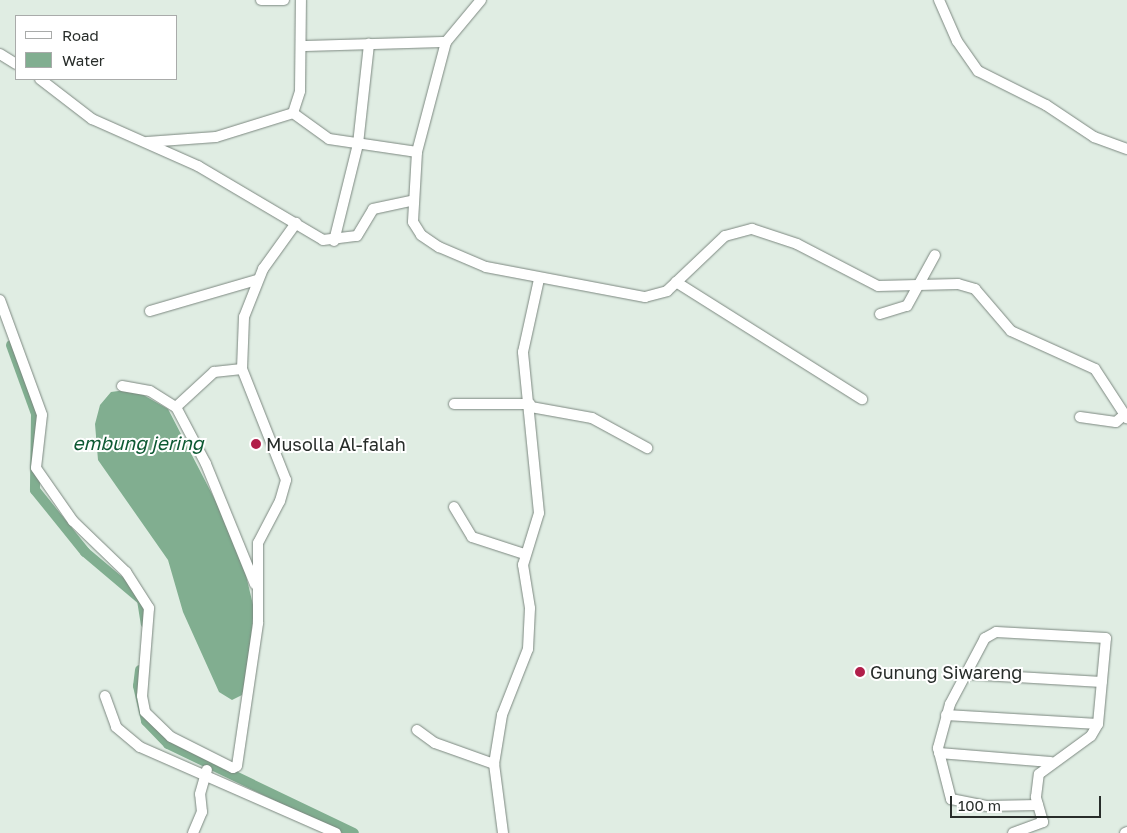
<!DOCTYPE html>
<html>
<head>
<meta charset="utf-8">
<style>
  body { margin:0 }
  #map { position:relative; width:1127px; height:833px; overflow:hidden; background:#e0ede3; font-family:"Golos Text",sans-serif }
  div>[style] { position:absolute }
  [style*='--x'] { left:calc(var(--x)*1px); top:calc(var(--y)*1px); width:calc(var(--w)*1px); rotate:calc(var(--a)*1deg) }
  .water>* { inset:0; background:#81ae90 }
  .canal>* { height:10px; margin:-5px; padding:0 5px; transform-origin:5px; border-radius:5px; background:#81ae90 }
  .roads { filter:drop-shadow(0 0 1px #7c8880) drop-shadow(0 0 1px #7c8880) }
  .minor>* { height:10px; margin:-5px; padding:0 5px; transform-origin:5px; border-radius:5px; background:#fff }
  .dots>* { width:14px; height:14px; translate:-50% -50%; box-sizing:border-box; border:2px solid #fff; border-radius:50% }
  span { translate:-50% -50%; white-space:nowrap; text-align:center; line-height:1.15; -webkit-text-stroke:4px #fff; paint-order:stroke }
  .poi-label { font-size:18px; color:#282d2a }
  .left { translate:0 -50%; text-align:left }
  .water-label { font-size:19px; color:#0d5933; font-style:italic }
  .legend { position:absolute; left:15px; top:15px; width:162px; height:65px; box-sizing:border-box; background:#fff; border:1px solid #a9abaa; margin:0; padding:6px 9px; list-style:none; font-size:15px; color:#282d2a }
  .legend li { display:flex; align-items:center; gap:10px; height:25px }
  .legend b { width:25px; border:1px solid #a9abaa }
  .scale { position:absolute; left:950px; top:796px; width:151px; height:22px; box-sizing:border-box; border:2px solid #282d2a; border-top:0; padding-left:6px; font-size:15px; line-height:18px; white-space:nowrap; color:#282d2a; -webkit-text-stroke:4px #fff; paint-order:stroke }
</style>
</head>
<body>
<div id="map">
  <div class="water">
    <div style="clip-path:polygon(133px 389px,168px 409px,225px 519px,245px 571px,254px 609px,246px 682px,242px 695px,232px 700px,219px 692px,183px 612px,168px 560px,98px 460px,95px 424px,100px 405px,111px 392px)"></div>
  </div>
  <div class="canal">
    <div style="--x:11;--y:345;--w:73;--a:70.1"></div>
    <div style="--x:36;--y:414;--w:76;--a:90.8"></div>
    <div style="--x:35;--y:490;--w:80;--a:51.1"></div>
    <div style="--x:85;--y:552;--w:75;--a:40.1"></div>
    <div style="--x:142;--y:600;--w:24;--a:81"></div>
    <div style="--x:140;--y:670;--w:16;--a:97"></div>
    <div style="--x:138;--y:686;--w:36;--a:77"></div>
    <div style="--x:146;--y:721;--w:32;--a:46"></div>
    <div style="--x:168;--y:744;--w:206;--a:25.6"></div>
  </div>
  <div class="roads">
    <div class="minor">
      <div style="--x:261;--y:0;--w:23;--a:0"></div>
      <div style="--x:481;--y:0;--w:55;--a:129.8"></div>
      <div style="--x:446;--y:42;--w:114;--a:104.8"></div>
      <div style="--x:417;--y:152;--w:70;--a:93.3"></div>
      <div style="--x:413;--y:222;--w:15;--a:58"></div>
      <div style="--x:421;--y:235;--w:22;--a:34"></div>
      <div style="--x:439;--y:247;--w:51;--a:23.1"></div>
      <div style="--x:486;--y:267;--w:162;--a:10.7"></div>
      <div style="--x:645;--y:297;--w:23;--a:-15"></div>
      <div style="--x:667;--y:291;--w:80;--a:-43.5"></div>
      <div style="--x:725;--y:236;--w:28;--a:-15"></div>
      <div style="--x:752;--y:229;--w:47;--a:18.4"></div>
      <div style="--x:797;--y:244;--w:91;--a:27.4"></div>
      <div style="--x:878;--y:286;--w:80;--a:-1.4"></div>
      <div style="--x:958;--y:284;--w:18;--a:16"></div>
      <div style="--x:975;--y:289;--w:55;--a:49.4"></div>
      <div style="--x:1011;--y:331;--w:92;--a:24.3"></div>
      <div style="--x:1095;--y:369;--w:59;--a:56.9"></div>
      <div style="--x:939;--y:0;--w:45;--a:66.3"></div>
      <div style="--x:957;--y:41;--w:37;--a:55"></div>
      <div style="--x:978;--y:71;--w:76;--a:26.6"></div>
      <div style="--x:1046;--y:105;--w:58;--a:33.7"></div>
      <div style="--x:1094;--y:137;--w:35;--a:20"></div>
      <div style="--x:302;--y:46;--w:144;--a:-1.6"></div>
      <div style="--x:0;--y:54;--w:19;--a:32"></div>
      <div style="--x:40;--y:79;--w:66;--a:37.6"></div>
      <div style="--x:92;--y:119;--w:116;--a:23.9"></div>
      <div style="--x:198;--y:166;--w:145;--a:30.6"></div>
      <div style="--x:323;--y:240;--w:34;--a:-7"></div>
      <div style="--x:357;--y:236;--w:31;--a:-59"></div>
      <div style="--x:373;--y:209;--w:40;--a:-12"></div>
      <div style="--x:293;--y:113;--w:44;--a:35.8"></div>
      <div style="--x:329;--y:139;--w:89;--a:8.4"></div>
      <div style="--x:147;--y:142;--w:69;--a:-4.1"></div>
      <div style="--x:216;--y:137;--w:81;--a:-17.3"></div>
      <div style="--x:293;--y:113;--w:23;--a:-72"></div>
      <div style="--x:300;--y:91;--w:91;--a:-89.4"></div>
      <div style="--x:334;--y:241;--w:100;--a:-76.1"></div>
      <div style="--x:358;--y:144;--w:101;--a:-83.7"></div>
      <div style="--x:676;--y:282;--w:220;--a:32.2"></div>
      <div style="--x:0;--y:300;--w:122;--a:69.9"></div>
      <div style="--x:42;--y:415;--w:53;--a:96.5"></div>
      <div style="--x:36;--y:468;--w:65;--a:55.1"></div>
      <div style="--x:73;--y:521;--w:74;--a:43.9"></div>
      <div style="--x:126;--y:572;--w:43;--a:57.4"></div>
      <div style="--x:149;--y:608;--w:88;--a:94.5"></div>
      <div style="--x:142;--y:696;--w:16;--a:79"></div>
      <div style="--x:145;--y:712;--w:36;--a:44"></div>
      <div style="--x:171;--y:737;--w:69;--a:26.6"></div>
      <div style="--x:233;--y:768;--w:4;--a:-27"></div>
      <div style="--x:237;--y:766;--w:145;--a:-81.6"></div>
      <div style="--x:258;--y:623;--w:80;--a:-90"></div>
      <div style="--x:258;--y:543;--w:47;--a:-62.4"></div>
      <div style="--x:280;--y:501;--w:22;--a:-74"></div>
      <div style="--x:286;--y:480;--w:119;--a:-111.6"></div>
      <div style="--x:242;--y:369;--w:52;--a:-87.8"></div>
      <div style="--x:244;--y:317;--w:52;--a:-68.4"></div>
      <div style="--x:263;--y:269;--w:57;--a:-54.3"></div>
      <div style="--x:150;--y:311;--w:111;--a:-16.2"></div>
      <div style="--x:880;--y:314;--w:28;--a:-17"></div>
      <div style="--x:907;--y:306;--w:58;--a:-61.2"></div>
      <div style="--x:122;--y:386;--w:28;--a:10"></div>
      <div style="--x:150;--y:391;--w:31;--a:32"></div>
      <div style="--x:176;--y:407;--w:52;--a:-42.6"></div>
      <div style="--x:214;--y:372;--w:28;--a:-6"></div>
      <div style="--x:454;--y:404;--w:76;--a:0"></div>
      <div style="--x:176;--y:407;--w:64;--a:62.2"></div>
      <div style="--x:206;--y:464;--w:130;--a:67.8"></div>
      <div style="--x:531;--y:407;--w:62;--a:10.2"></div>
      <div style="--x:592;--y:418;--w:63;--a:28.6"></div>
      <div style="--x:1080;--y:417;--w:36;--a:8"></div>
      <div style="--x:1116;--y:422;--w:11;--a:-41"></div>
      <div style="--x:454;--y:507;--w:35;--a:59"></div>
      <div style="--x:472;--y:537;--w:55;--a:18.1"></div>
      <div style="--x:966;--y:674;--w:136;--a:3.4"></div>
      <div style="--x:105;--y:696;--w:33;--a:70"></div>
      <div style="--x:116;--y:727;--w:31;--a:40"></div>
      <div style="--x:140;--y:747;--w:214;--a:23.7"></div>
      <div style="--x:946;--y:715;--w:152;--a:3.4"></div>
      <div style="--x:417;--y:730;--w:22;--a:36"></div>
      <div style="--x:435;--y:743;--w:63;--a:19.6"></div>
      <div style="--x:939;--y:753;--w:112;--a:4.6"></div>
      <div style="--x:193;--y:833;--w:23;--a:-67"></div>
      <div style="--x:202;--y:812;--w:18;--a:-96"></div>
      <div style="--x:200;--y:794;--w:25;--a:-74"></div>
      <div style="--x:503;--y:833;--w:70;--a:-97.4"></div>
      <div style="--x:494;--y:764;--w:50;--a:-80.7"></div>
      <div style="--x:502;--y:715;--w:71;--a:-68.5"></div>
      <div style="--x:528;--y:649;--w:41;--a:-87.2"></div>
      <div style="--x:530;--y:608;--w:44;--a:-99.2"></div>
      <div style="--x:523;--y:565;--w:54;--a:-72.9"></div>
      <div style="--x:539;--y:513;--w:162;--a:-95.7"></div>
      <div style="--x:523;--y:352;--w:75;--a:-77.6"></div>
      <div style="--x:1013;--y:833;--w:32;--a:-20"></div>
      <div style="--x:1043;--y:822;--w:26;--a:-106"></div>
      <div style="--x:1036;--y:797;--w:23;--a:-83"></div>
      <div style="--x:1039;--y:774;--w:64;--a:-36.2"></div>
      <div style="--x:1091;--y:736;--w:14;--a:-60"></div>
      <div style="--x:1098;--y:724;--w:86;--a:-84.7"></div>
      <div style="--x:1106;--y:638;--w:110;--a:-176.9"></div>
      <div style="--x:996;--y:632;--w:13;--a:151"></div>
      <div style="--x:985;--y:638;--w:75;--a:117.9"></div>
      <div style="--x:950;--y:704;--w:46;--a:105.3"></div>
      <div style="--x:938;--y:748;--w:53;--a:75.7"></div>
      <div style="--x:951;--y:799;--w:37;--a:11"></div>
      <div style="--x:987;--y:806;--w:51;--a:-1.1"></div>
      <div style="--x:1125;--y:833;--w:2;--a:-27"></div>
    </div>
  </div>
  <div class="dots">
    <div style="left:256px;top:444px;background:#b11f4a"></div>
    <div style="left:860px;top:672px;background:#b11f4a"></div>
  </div>
  <div class="poi-label">
    <span class="left" style="left:266px;top:444px">Musolla Al-falah</span>
    <span class="left" style="left:870px;top:672px">Gunung Siwareng</span>
  </div>
  <div class="water-label">
    <span style="left:138px;top:443px">embung jering</span>
  </div>
  <ul class="legend">
  <li><b style="height:6px;background:#fff"></b>Road</li>
  <li><b style="height:14px;background:#81ae90"></b>Water</li>
  </ul>
  <div class="scale">100 m</div>
</div>
</body>
</html>
